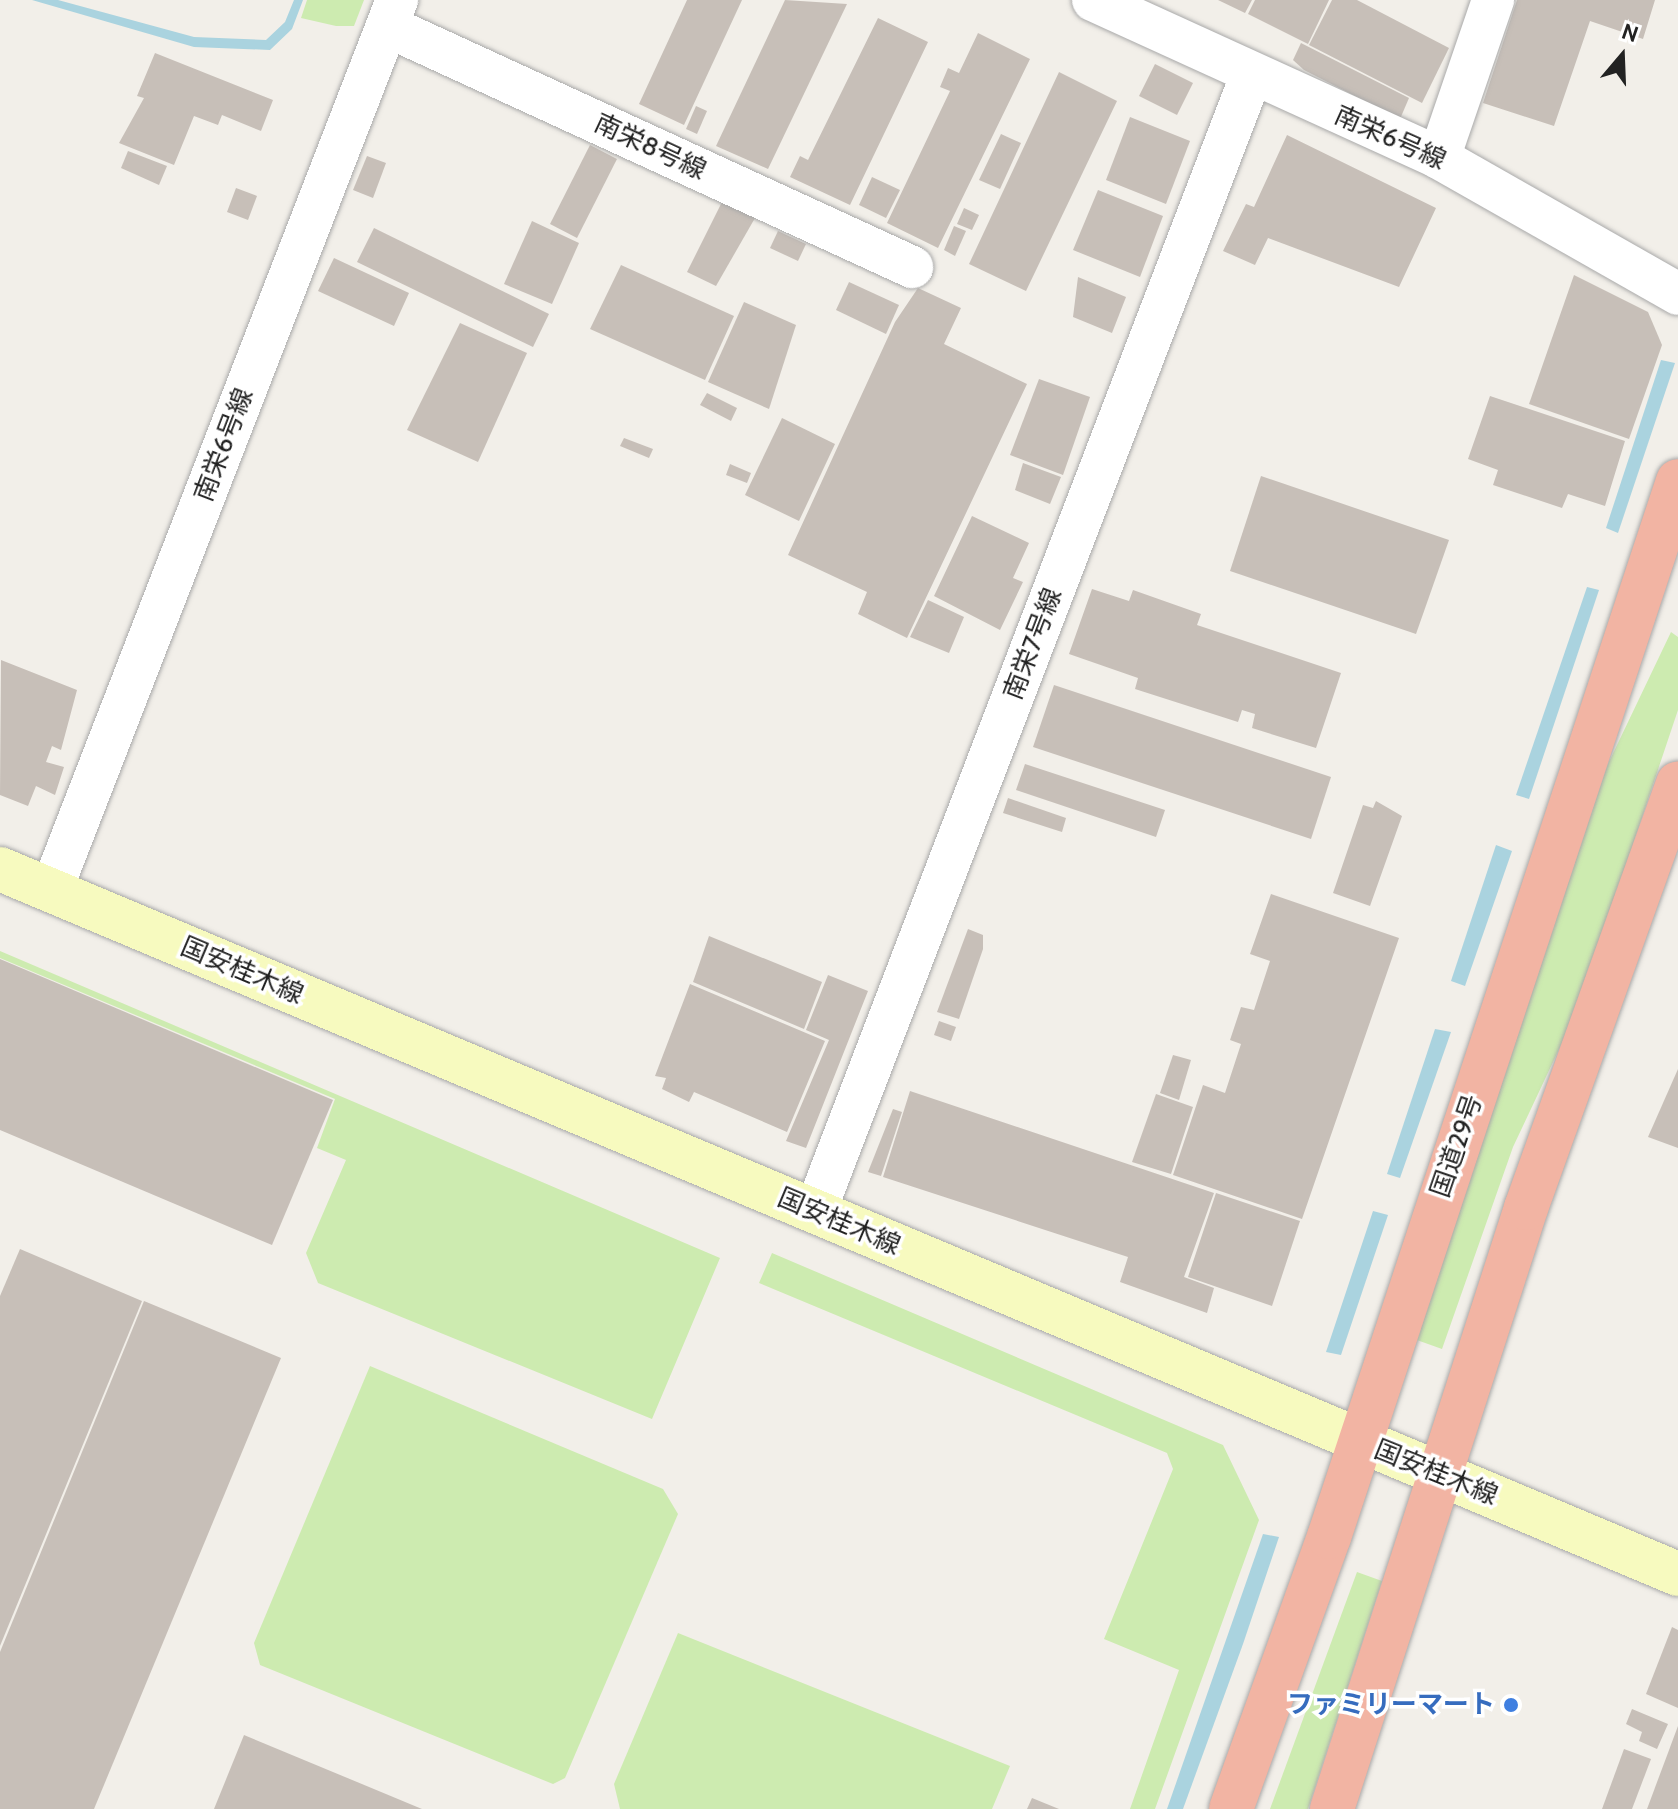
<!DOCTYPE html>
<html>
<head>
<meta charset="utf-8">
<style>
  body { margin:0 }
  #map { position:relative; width:1678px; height:1809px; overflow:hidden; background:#f2efe9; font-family:Cabin,"Noto Sans JP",sans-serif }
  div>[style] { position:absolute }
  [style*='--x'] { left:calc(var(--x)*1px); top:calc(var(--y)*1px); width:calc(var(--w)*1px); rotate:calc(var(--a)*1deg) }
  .grass>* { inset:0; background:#cdebb0 }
  .water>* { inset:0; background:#aad3df }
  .building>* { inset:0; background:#c7bfb8 }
  .roads { filter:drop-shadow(0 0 2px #a9a9a9) drop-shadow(0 0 2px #a9a9a9) }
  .minor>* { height:42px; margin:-21px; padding:0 21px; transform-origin:21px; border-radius:21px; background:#fff }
  .secondary>* { height:44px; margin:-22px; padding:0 22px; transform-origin:22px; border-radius:22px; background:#f7fabf }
  .trunk>* { height:44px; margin:-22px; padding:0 22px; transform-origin:22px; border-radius:22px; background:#f2b4a3 }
  .dots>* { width:22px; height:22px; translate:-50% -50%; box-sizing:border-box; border:4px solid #fff; border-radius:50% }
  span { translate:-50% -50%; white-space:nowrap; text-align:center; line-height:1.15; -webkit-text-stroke:7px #fff; paint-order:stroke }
  .street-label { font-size:26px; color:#222 }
  .shop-label { font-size:26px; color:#366cbe; font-weight:700 }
  .right { translate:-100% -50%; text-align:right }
  .north { position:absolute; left:1582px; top:16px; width:80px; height:80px; -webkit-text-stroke:6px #fff; paint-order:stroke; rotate:19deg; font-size:22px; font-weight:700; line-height:32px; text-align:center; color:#222 }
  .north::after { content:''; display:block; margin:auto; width:28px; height:36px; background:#222; clip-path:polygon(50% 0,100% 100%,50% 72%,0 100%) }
</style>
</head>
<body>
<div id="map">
  <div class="grass">
    <div style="clip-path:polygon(307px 0,364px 0,354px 26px,336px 26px,301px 18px)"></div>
    <div style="clip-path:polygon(1671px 632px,1678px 637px,1678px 710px,1577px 1011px,1513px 1147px,1442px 1349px,1414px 1339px,1607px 766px)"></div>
    <div style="clip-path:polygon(0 951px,720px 1258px,652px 1419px,318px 1283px,306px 1253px,346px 1160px,317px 1148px,335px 1099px,0 958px)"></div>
    <div style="clip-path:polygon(772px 1253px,1223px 1445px,1259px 1520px,1155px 1809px,1130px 1809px,1179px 1670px,1104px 1639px,1173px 1469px,1167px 1453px,759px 1283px)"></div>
    <div style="clip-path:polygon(370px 1366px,663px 1489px,678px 1514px,565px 1778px,553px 1784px,260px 1665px,254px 1643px)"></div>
    <div style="clip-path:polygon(1357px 1572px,1382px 1581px,1308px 1809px,1270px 1809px)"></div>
    <div style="clip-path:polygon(678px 1633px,1010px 1766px,992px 1809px,620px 1809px,614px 1784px)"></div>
  </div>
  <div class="water">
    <div style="clip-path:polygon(32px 0,58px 0,194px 37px,266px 40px,285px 22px,294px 0,303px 0,292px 29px,270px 50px,194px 47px)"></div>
    <div style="clip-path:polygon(1661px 360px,1675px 363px,1618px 533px,1606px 528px)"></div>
    <div style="clip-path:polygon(1587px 587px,1599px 590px,1529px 799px,1516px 795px)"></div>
    <div style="clip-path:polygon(1496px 845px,1512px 851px,1465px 986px,1451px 981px)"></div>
    <div style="clip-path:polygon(1435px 1029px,1451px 1032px,1400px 1178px,1387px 1174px)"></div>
    <div style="clip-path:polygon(1373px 1211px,1388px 1215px,1341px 1355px,1326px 1352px)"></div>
    <div style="clip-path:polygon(1263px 1534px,1279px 1537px,1243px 1644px,1183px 1809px,1167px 1809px)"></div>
  </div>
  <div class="building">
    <div style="clip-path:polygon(687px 0,742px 0,684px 125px,639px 104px)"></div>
    <div style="clip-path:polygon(785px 0,847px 4px,768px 169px,716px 146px)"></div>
    <div style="clip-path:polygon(1218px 0,1252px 0,1245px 13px)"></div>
    <div style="clip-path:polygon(1255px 0,1329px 0,1308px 44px,1248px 14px)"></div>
    <div style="clip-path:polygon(1332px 0,1357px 0,1449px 48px,1422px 103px,1309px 45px)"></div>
    <div style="clip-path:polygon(1517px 0,1655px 0,1643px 39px,1590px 21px,1554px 126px,1483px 103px)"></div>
    <div style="clip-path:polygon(878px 18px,928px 42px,850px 205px,790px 177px,800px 156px,808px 160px)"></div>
    <div style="clip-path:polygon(978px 33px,1030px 59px,938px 248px,887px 223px,950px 91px,940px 87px,948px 68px,959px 73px)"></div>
    <div style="clip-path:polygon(1301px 43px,1409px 98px,1400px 119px,1304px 70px,1293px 60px)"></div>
    <div style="clip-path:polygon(155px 53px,273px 100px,261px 131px,222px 115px,218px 125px,194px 116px,174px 165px,119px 143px,144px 98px,137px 96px)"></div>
    <div style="clip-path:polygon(1155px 64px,1193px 83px,1177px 115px,1139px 96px)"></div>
    <div style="clip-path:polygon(1059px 72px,1117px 101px,1026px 291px,969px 264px)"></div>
    <div style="clip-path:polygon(696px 106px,707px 111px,697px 134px,686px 129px)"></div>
    <div style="clip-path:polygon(1130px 117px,1190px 141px,1166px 204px,1106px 180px)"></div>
    <div style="clip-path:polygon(1001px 134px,1021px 143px,1000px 189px,979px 180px)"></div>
    <div style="clip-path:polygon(1287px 135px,1436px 208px,1399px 287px,1268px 238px,1255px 265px,1223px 251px,1246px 204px,1254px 207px)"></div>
    <div style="clip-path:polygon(590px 145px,617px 159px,577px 238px,550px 224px)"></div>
    <div style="clip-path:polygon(128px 151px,167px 166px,159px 185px,121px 168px)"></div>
    <div style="clip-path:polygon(367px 156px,386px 163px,373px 198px,353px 190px)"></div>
    <div style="clip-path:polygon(872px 177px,900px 190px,886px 218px,859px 205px)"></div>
    <div style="clip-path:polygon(236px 188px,257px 196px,248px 220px,227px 212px)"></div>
    <div style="clip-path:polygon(1098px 190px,1163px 216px,1140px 277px,1073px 250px)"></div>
    <div style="clip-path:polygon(722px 202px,755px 218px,716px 286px,687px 272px)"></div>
    <div style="clip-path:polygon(964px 208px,979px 215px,972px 230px,957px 224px)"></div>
    <div style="clip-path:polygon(532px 221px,579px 243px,552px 304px,504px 284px)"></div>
    <div style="clip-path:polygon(954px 226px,966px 231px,955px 256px,944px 250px)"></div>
    <div style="clip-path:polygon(374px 228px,549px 314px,533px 347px,357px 262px)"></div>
    <div style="clip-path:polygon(778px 231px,806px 244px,798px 261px,770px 248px)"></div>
    <div style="clip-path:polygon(334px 258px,409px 293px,394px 326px,318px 291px)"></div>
    <div style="clip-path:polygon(621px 265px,734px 316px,705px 380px,590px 329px)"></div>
    <div style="clip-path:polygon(1574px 275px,1648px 312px,1662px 345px,1629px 439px,1529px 404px)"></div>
    <div style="clip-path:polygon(1078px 277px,1126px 297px,1112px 333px,1073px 317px)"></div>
    <div style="clip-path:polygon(849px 282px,899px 305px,886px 334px,836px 310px)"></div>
    <div style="clip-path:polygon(918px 288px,961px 308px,944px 344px,1027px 384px,907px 638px,858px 614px,867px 592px,788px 555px,895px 322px)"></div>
    <div style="clip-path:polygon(744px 302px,796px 325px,769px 409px,708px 382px)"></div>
    <div style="clip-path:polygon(460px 323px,527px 353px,478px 462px,407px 430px)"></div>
    <div style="clip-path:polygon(1039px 379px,1090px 397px,1063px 475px,1010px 455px)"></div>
    <div style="clip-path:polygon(707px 393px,737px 408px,731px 421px,700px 405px)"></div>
    <div style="clip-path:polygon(1490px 396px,1625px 441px,1605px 506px,1568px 494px,1562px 508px,1493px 485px,1498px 470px,1468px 459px)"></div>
    <div style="clip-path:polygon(782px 418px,835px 444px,799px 521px,745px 495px)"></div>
    <div style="clip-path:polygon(624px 438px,653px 449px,649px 458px,620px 446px)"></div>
    <div style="clip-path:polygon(1023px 463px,1061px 477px,1050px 504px,1015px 490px)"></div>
    <div style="clip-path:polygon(730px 464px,751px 473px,747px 483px,726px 475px)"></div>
    <div style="clip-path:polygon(1261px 476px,1449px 540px,1416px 634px,1230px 571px)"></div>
    <div style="clip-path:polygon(972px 516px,1029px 543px,1013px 578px,1023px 582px,1000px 630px,934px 596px)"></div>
    <div style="clip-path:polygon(1092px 589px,1129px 601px,1133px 590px,1201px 614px,1197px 625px,1341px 673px,1316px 748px,1252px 728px,1255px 714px,1242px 710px,1238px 722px,1135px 689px,1138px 678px,1069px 654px)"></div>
    <div style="clip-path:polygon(928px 600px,964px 617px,949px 653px,910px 637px)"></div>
    <div style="clip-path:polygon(1px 660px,77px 690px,61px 750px,52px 746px,46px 762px,64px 767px,55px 795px,36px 786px,28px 806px,0 795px)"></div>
    <div style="clip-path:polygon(1054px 685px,1331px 777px,1311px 839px,1033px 747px)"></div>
    <div style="clip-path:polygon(1025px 764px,1165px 810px,1156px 837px,1016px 790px)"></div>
    <div style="clip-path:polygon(1008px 798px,1066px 818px,1062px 832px,1003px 813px)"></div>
    <div style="clip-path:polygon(1376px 801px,1402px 816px,1370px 906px,1333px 893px,1363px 805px,1373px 808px)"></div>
    <div style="clip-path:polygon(1271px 894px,1399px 938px,1302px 1219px,1173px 1175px,1203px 1085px,1225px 1093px,1241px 1044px,1230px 1040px,1241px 1007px,1254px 1010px,1270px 961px,1250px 954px)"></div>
    <div style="clip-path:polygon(968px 929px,983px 935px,983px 949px,959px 1019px,937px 1012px)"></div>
    <div style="clip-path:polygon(709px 936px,822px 982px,804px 1029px,693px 982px)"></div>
    <div style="clip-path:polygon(0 959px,333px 1100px,272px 1245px,0 1130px)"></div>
    <div style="clip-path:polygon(828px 975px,868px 991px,806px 1148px,786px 1141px,829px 1040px,806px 1030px)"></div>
    <div style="clip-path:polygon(690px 984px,825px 1041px,787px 1132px,694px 1092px,689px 1102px,662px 1089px,666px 1078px,655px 1076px)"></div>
    <div style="clip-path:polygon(939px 1021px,956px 1027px,951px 1041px,934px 1035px)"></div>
    <div style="clip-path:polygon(1173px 1055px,1191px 1060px,1179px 1100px,1160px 1093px)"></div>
    <div style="clip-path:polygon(1678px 1069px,1678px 1148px,1648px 1137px)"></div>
    <div style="clip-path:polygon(910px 1091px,1214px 1193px,1184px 1277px,1214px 1288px,1207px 1313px,1120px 1282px,1128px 1257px,883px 1177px)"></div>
    <div style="clip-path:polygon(1156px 1094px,1193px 1107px,1171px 1174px,1132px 1162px)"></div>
    <div style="clip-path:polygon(893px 1109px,902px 1112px,881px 1176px,868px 1172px)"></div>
    <div style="clip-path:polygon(1216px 1193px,1300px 1221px,1272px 1306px,1188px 1277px)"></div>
    <div style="clip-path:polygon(20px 1249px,142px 1301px,0 1646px,0 1296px)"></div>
    <div style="clip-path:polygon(144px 1301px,281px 1358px,94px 1809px,0 1809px,0 1652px)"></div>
    <div style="clip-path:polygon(1672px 1627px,1678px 1630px,1678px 1708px,1646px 1694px)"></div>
    <div style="clip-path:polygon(1632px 1709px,1668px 1724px,1657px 1749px,1639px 1741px,1642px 1732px,1626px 1724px)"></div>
    <div style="clip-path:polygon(1678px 1726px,1678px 1809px,1647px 1809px)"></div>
    <div style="clip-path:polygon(244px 1735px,422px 1809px,214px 1809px)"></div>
    <div style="clip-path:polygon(1624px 1749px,1651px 1759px,1632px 1809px,1602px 1809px)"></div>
    <div style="clip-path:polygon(1032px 1798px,1059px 1809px,1027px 1809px)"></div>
  </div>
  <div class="roads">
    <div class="minor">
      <div style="--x:1093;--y:0;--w:380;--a:24.5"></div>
      <div style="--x:1439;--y:158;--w:275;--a:29.6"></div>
      <div style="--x:387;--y:26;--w:578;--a:24.66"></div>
      <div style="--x:1439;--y:158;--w:167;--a:-71.1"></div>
      <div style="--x:51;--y:891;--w:956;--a:-68.78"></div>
      <div style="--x:815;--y:1212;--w:1217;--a:-69"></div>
    </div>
    <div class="secondary">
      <div style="--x:0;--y:869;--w:1820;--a:22.79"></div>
    </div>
    <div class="trunk">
      <div style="--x:1231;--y:1809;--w:289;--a:-70.2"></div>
      <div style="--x:1329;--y:1537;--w:1112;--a:-71.71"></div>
      <div style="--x:1332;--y:1809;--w:632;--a:-72.11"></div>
      <div style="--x:1526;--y:1208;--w:451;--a:-70.3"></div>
    </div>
  </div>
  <div class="dots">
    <div style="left:1511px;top:1705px;background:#3f7fe0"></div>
  </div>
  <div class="street-label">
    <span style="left:1390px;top:138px;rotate:24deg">南栄6号線</span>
    <span style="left:650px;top:147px;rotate:25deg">南栄8号線</span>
    <span style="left:224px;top:445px;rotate:-69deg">南栄6号線</span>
    <span style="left:1033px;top:644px;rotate:-69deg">南栄7号線</span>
    <span style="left:242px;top:971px;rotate:23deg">国安桂木線</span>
    <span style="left:1457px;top:1146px;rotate:-71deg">国道29号</span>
    <span style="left:839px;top:1222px;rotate:23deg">国安桂木線</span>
    <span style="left:1436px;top:1473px;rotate:22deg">国安桂木線</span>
  </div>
  <div class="shop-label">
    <span class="right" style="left:1495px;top:1705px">ファミリーマート</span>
  </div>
  <div class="north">N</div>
</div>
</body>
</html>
